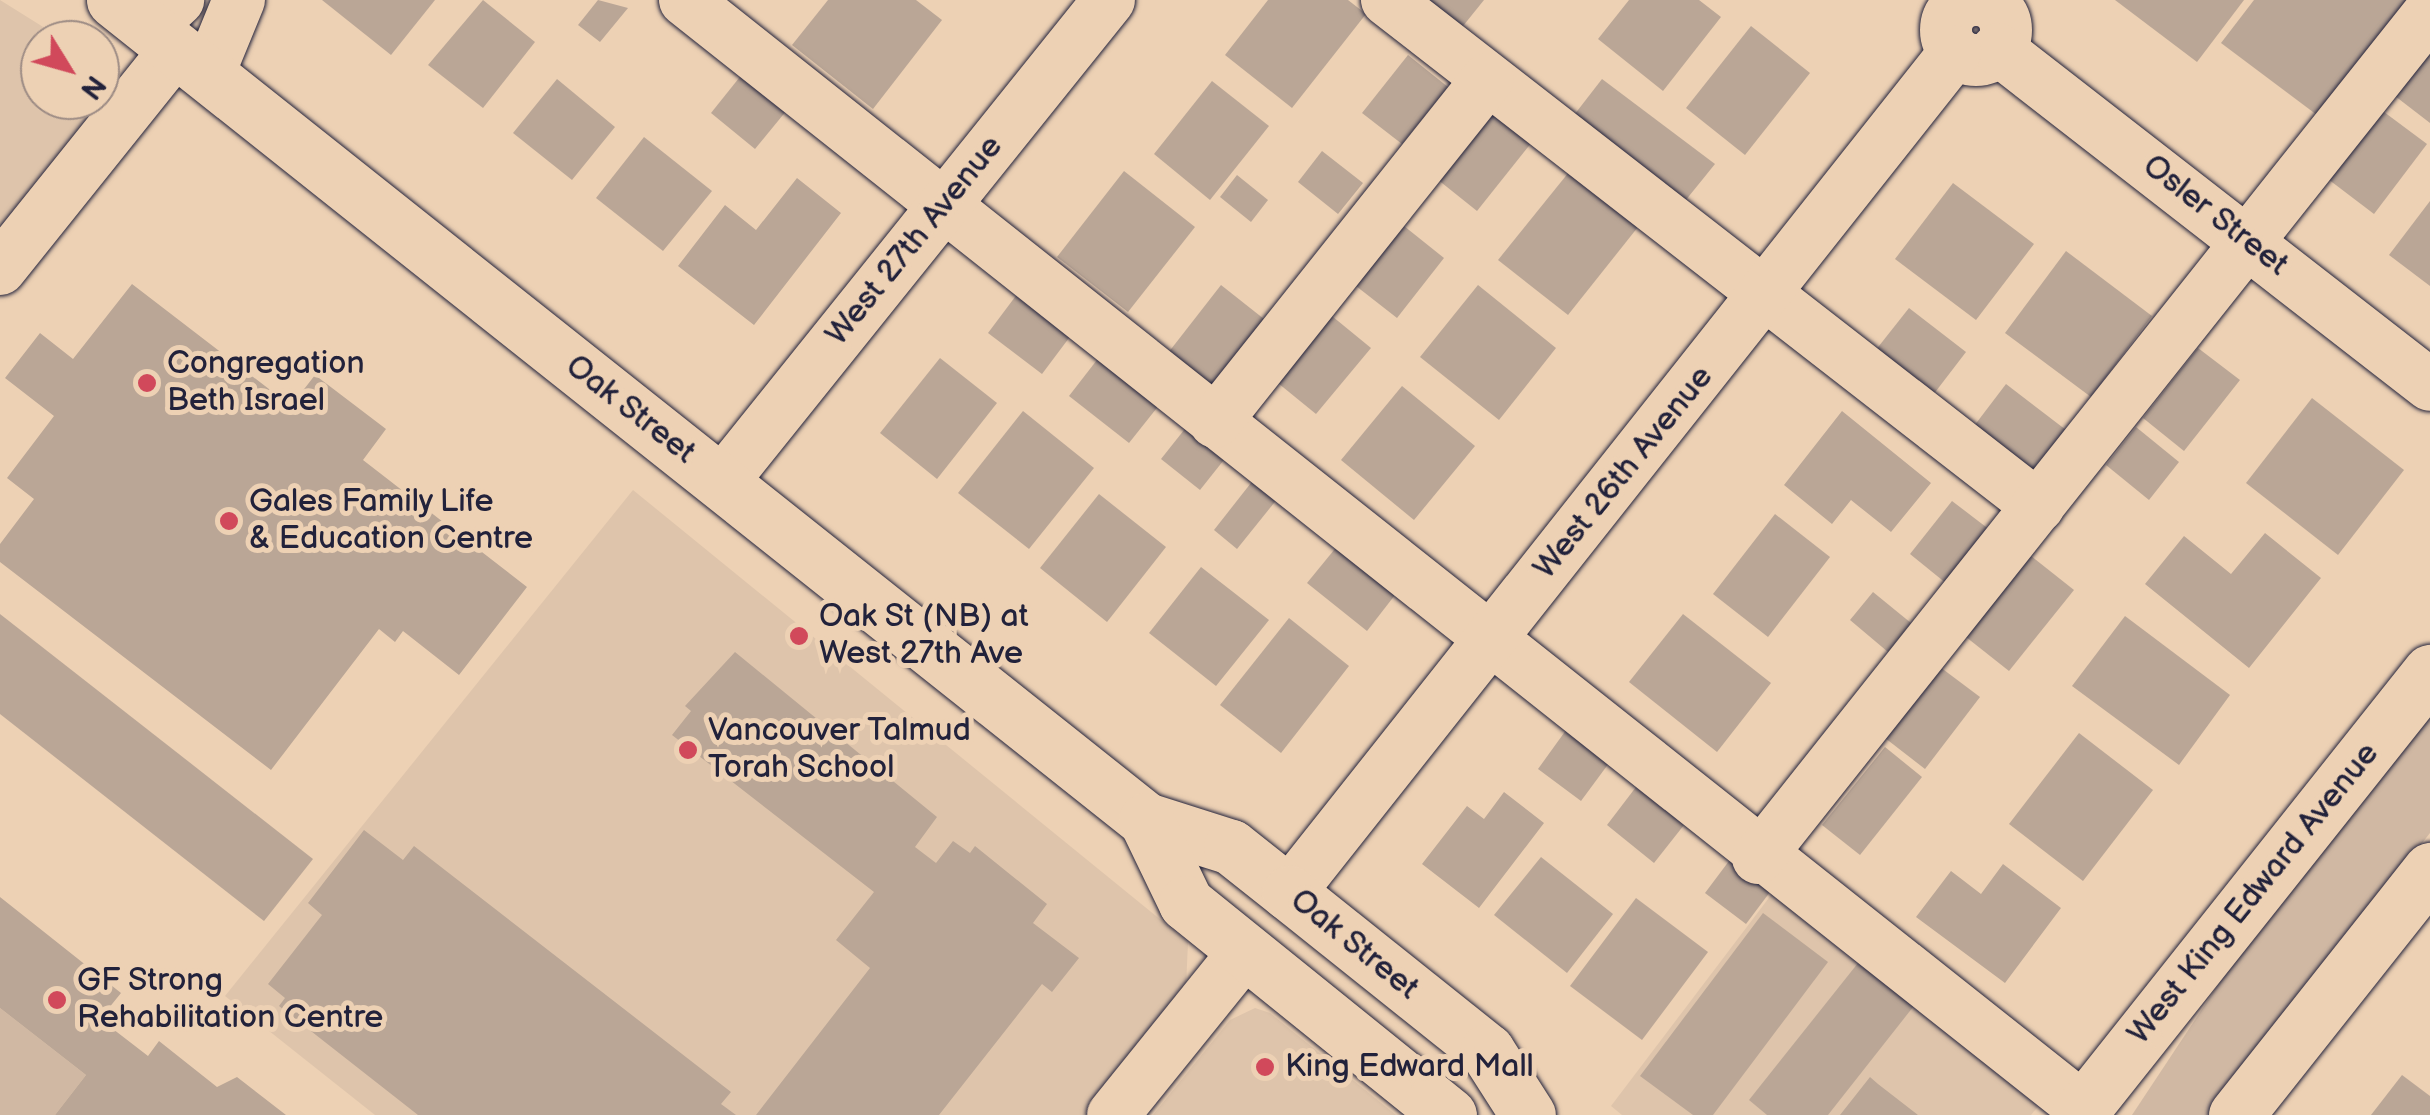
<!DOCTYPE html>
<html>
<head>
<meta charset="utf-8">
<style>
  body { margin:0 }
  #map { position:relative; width:2430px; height:1115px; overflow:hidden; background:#edd1b4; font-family:"Balsamiq Sans",sans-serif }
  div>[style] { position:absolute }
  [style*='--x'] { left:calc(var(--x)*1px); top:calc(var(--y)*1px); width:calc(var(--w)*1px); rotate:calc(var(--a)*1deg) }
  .built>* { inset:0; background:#dec4ab }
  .green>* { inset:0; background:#d0b8a3 }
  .building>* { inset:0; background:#baa696 }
  .roads { filter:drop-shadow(0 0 2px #22223b) drop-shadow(0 0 2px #22223b) }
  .minor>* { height:52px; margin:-26px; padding:0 26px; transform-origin:26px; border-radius:26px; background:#edd1b4 }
  .minor>.ring { margin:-26px; padding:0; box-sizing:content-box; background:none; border:52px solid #edd1b4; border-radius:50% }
  .major>* { height:55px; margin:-27.5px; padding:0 27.5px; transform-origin:27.5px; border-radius:27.5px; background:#edd1b4 }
  .dots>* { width:28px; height:28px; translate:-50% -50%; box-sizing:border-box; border:5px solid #edd1b4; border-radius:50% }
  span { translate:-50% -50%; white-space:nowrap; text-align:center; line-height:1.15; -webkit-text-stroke:10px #edd1b4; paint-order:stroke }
  .street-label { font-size:32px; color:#22223b }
  .poi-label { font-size:32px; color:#22223b }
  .left { translate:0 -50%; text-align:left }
  .north { position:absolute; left:20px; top:20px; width:100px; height:100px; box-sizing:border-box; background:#edd1b4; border:2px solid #9c8b84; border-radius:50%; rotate:127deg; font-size:28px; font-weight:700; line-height:40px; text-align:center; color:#22223b }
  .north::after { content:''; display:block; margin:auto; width:35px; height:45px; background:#d1495b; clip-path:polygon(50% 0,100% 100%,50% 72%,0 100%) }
</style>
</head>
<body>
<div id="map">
  <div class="built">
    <div style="clip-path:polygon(0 0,64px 40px,40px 40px,40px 100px,99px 104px,0 235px)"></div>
    <div style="clip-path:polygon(633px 490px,1188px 942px,1186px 987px,1084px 1115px,375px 1115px,225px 996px)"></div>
    <div style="clip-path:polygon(1784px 878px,2041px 1103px,2031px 1115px,1622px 1115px,1611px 1106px)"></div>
    <div style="clip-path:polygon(1255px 1008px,1270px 1013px,1396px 1115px,1153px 1115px,1230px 1020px)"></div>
  </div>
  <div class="green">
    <div style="clip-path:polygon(2430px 714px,2430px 833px,2207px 1115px,2132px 1115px,2224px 976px)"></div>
    <div style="clip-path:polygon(0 1008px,86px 1075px,55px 1115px,0 1115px)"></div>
  </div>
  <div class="building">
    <div style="clip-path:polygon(322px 0,435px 0,391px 55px)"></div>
    <div style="clip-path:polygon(483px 0,535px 42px,483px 108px,428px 65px)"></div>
    <div style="clip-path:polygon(598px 0,628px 8px,600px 42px,578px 25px)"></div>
    <div style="clip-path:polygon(828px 0,916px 0,942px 20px,873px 109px,792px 45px)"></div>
    <div style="clip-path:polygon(1268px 0,1348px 0,1366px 14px,1292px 108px,1225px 55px)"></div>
    <div style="clip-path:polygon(1420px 0,1484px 0,1459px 31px)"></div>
    <div style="clip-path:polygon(1629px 0,1699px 0,1721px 17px,1663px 91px,1598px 39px)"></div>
    <div style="clip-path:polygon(2115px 0,2244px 0,2197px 62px)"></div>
    <div style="clip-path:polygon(2254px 0,2410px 0,2321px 118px,2221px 43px)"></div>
    <div style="clip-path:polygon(1751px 26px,1810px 73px,1745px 155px,1686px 108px)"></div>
    <div style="clip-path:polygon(2430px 49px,2430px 123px,2395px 96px)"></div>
    <div style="clip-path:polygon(1408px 55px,1448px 87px,1402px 144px,1362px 113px)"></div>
    <div style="clip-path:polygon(743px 73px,787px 110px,755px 149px,711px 113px)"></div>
    <div style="clip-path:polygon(557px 79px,615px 127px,572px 180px,513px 133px)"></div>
    <div style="clip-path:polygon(1602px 79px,1715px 164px,1681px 206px,1571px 119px)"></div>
    <div style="clip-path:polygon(1212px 81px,1269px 126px,1210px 200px,1154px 154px)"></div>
    <div style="clip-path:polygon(1496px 105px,1536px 137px,1477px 211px,1437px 179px)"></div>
    <div style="clip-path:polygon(2376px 106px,2427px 144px,2374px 214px,2324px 176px)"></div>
    <div style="clip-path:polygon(644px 137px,712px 191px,663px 251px,596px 198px)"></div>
    <div style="clip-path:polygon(1322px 151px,1363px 183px,1338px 214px,1298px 182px)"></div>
    <div style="clip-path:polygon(1124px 171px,1195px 227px,1128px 312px,1057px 257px)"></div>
    <div style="clip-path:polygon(1569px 172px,1638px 227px,1568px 315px,1498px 260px)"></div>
    <div style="clip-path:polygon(1237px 175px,1268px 200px,1251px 222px,1220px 197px)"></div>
    <div style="clip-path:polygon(797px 178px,841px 213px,754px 325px,678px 266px,725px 205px,756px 230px)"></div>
    <div style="clip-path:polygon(1953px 183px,2034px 244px,1976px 320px,1895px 259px)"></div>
    <div style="clip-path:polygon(2430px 201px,2430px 286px,2389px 255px)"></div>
    <div style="clip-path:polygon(1404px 226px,1444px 258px,1397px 318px,1356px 286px)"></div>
    <div style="clip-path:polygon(2066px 251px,2152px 316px,2091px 397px,2005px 333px)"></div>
    <div style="clip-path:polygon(132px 284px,291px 406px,315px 375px,386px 429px,363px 460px,527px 587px,459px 675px,403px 631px,395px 642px,379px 629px,271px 770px,0 562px,0 544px,34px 499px,7px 478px,54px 416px,5px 378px,40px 333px,73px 359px)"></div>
    <div style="clip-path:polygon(1221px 285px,1264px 319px,1203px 395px,1161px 362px)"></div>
    <div style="clip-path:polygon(1478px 285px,1556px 348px,1499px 420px,1420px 357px)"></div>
    <div style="clip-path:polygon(1018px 293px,1072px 334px,1042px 374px,988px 333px)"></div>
    <div style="clip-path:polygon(1909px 308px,1966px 352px,1933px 395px,1875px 351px)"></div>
    <div style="clip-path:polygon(1327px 312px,1371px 348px,1316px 414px,1273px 379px)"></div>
    <div style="clip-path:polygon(2198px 348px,2240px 380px,2184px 451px,2143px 418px)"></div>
    <div style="clip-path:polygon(1100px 356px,1160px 404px,1129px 443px,1069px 396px)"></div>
    <div style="clip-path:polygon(940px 358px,997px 403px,937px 479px,880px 433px)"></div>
    <div style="clip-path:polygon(2006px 384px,2070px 433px,2036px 478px,1971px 430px)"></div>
    <div style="clip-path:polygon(1402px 386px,1475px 446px,1414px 520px,1341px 460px)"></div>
    <div style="clip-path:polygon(2312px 398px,2404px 470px,2338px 555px,2246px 483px)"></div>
    <div style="clip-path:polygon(1023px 411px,1094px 468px,1029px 549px,958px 493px)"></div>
    <div style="clip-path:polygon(1842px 411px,1931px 483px,1891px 532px,1851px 500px,1832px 524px,1784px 485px)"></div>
    <div style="clip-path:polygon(1188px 425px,1227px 456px,1200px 490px,1161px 459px)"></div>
    <div style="clip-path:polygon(2136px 427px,2179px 462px,2149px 500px,2106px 465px)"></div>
    <div style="clip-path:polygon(1258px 474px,1282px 493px,1237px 549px,1214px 530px)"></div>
    <div style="clip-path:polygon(1099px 494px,1166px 547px,1107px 622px,1040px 568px)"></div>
    <div style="clip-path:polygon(1952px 501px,1990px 530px,1947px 584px,1910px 554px)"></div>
    <div style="clip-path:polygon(1775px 514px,1830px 557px,1768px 637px,1713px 594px)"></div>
    <div style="clip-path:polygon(2265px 533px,2321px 578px,2249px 668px,2145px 584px,2184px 536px,2231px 574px)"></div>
    <div style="clip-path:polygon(1343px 539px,1402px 586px,1367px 631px,1307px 583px)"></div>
    <div style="clip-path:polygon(2031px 556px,2074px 590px,2009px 671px,1966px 637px)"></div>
    <div style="clip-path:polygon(1201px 567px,1269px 620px,1216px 686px,1149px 633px)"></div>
    <div style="clip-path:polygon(1873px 592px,1911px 623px,1888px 652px,1850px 620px)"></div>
    <div style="clip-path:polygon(0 614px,313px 859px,264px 921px,0 714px)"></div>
    <div style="clip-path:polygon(1683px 614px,1771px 683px,1717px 752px,1629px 682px)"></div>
    <div style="clip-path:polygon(2125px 616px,2230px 695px,2179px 765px,2072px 686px)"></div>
    <div style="clip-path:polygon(1289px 618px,1349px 666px,1281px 753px,1220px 705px)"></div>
    <div style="clip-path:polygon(735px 652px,937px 817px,915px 847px,936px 863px,953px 841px,970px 853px,975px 846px,1047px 904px,1033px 923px,1079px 958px,1052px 992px,1042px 984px,939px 1115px,756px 1115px,870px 968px,836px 940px,874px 892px,672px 735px,691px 711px,685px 706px)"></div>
    <div style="clip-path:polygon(1940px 667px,1980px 697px,1925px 769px,1885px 738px)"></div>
    <div style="clip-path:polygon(1569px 726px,1612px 759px,1581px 801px,1538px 769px)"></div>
    <div style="clip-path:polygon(2079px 733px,2153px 790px,2083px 881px,2009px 824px)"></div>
    <div style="clip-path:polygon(1885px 747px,1922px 777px,1860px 855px,1822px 825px)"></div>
    <div style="clip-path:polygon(1636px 787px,1684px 825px,1654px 863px,1607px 825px)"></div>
    <div style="clip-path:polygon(1504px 792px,1544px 823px,1479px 908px,1422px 864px,1467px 806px,1484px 819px)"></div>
    <div style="clip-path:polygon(364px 830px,403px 860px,414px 846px,731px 1092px,721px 1104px,736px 1115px,418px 1115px,279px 1006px,285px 998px,268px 984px,322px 915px,308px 903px)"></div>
    <div style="clip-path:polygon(1735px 853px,1776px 884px,1746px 924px,1705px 893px)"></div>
    <div style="clip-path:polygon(1541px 857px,1613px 914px,1567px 973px,1494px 915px)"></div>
    <div style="clip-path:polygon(2003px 864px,2061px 908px,2005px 983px,1916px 917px,1951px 871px,1981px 894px)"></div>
    <div style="clip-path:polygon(0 897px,121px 993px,100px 1019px,148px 1056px,159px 1041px,217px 1087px,237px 1077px,286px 1115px,55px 1115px,86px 1075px,0 1008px)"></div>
    <div style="clip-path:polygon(1636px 898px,1708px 952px,1642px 1040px,1570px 986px)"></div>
    <div style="clip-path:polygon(1763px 913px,1828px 962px,1713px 1115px,1693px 1115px,1640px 1076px)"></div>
    <div style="clip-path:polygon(1862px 958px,1917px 1002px,1828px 1115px,1767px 1115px,1749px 1100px)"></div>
    <div style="clip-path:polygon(2402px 1075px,2430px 1096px,2430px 1115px,2371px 1115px)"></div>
    <div style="clip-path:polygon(1870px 1077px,1878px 1084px,1918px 1115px,1840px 1115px)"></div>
  </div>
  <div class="roads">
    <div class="minor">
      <div style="--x:685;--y:0;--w:1784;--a:38.4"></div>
      <div style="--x:1387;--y:0;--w:825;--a:37.86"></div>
      <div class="ring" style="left:1946px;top:0;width:8px;height:8px"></div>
      <div style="--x:149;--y:27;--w:40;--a:-43"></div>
      <div style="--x:1998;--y:49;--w:547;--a:37.87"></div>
      <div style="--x:209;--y:73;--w:79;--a:-67.7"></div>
      <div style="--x:0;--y:269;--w:282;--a:-51.3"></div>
      <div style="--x:1215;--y:422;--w:438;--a:-51.5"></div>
      <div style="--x:722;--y:482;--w:618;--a:-51.24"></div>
      <div style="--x:1758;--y:858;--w:1080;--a:-51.54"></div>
      <div style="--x:1289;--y:893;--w:1073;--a:-51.62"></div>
      <div style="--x:1113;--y:1115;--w:207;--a:-51.1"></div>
    </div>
    <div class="major">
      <div style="--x:114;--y:0;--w:1318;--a:38.47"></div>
      <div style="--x:1146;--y:820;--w:89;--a:17.6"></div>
      <div style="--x:1231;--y:847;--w:74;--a:38.4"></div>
      <div style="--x:1289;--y:893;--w:253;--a:38.6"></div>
      <div style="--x:1487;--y:1051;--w:76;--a:57.4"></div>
      <div style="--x:1146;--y:820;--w:92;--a:64.3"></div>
      <div style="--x:1186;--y:903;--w:338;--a:38.9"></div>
      <div style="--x:2078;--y:1115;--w:566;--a:-51.53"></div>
      <div style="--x:2236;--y:1115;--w:313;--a:-51.6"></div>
    </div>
  </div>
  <div class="dots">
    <div style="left:147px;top:383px;background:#d1495b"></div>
    <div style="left:229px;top:521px;background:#d1495b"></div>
    <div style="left:799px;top:636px;background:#d1495b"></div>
    <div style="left:688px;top:750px;background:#d1495b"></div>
    <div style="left:57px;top:1000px;background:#d1495b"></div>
    <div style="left:1265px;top:1067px;background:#d1495b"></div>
  </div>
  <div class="street-label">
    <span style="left:2215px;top:216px;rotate:38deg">Osler Street</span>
    <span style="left:915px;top:241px;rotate:-51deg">West 27th Avenue</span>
    <span style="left:630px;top:410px;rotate:38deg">Oak Street</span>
    <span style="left:1624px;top:473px;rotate:-51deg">West 26th Avenue</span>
    <span style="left:2254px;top:894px;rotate:-51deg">West King Edward Avenue</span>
    <span style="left:1354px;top:945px;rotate:39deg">Oak Street</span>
  </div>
  <div class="poi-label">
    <span class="left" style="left:167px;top:383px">Congregation<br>Beth Israel</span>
    <span class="left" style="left:249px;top:521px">Gales Family Life<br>&amp; Education Centre</span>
    <span class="left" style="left:819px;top:636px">Oak St (NB) at<br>West 27th Ave</span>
    <span class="left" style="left:708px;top:750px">Vancouver Talmud<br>Torah School</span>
    <span class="left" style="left:77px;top:1000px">GF Strong<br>Rehabilitation Centre</span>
    <span class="left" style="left:1285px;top:1067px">King Edward Mall</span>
  </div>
  <div class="north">N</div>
</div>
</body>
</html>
